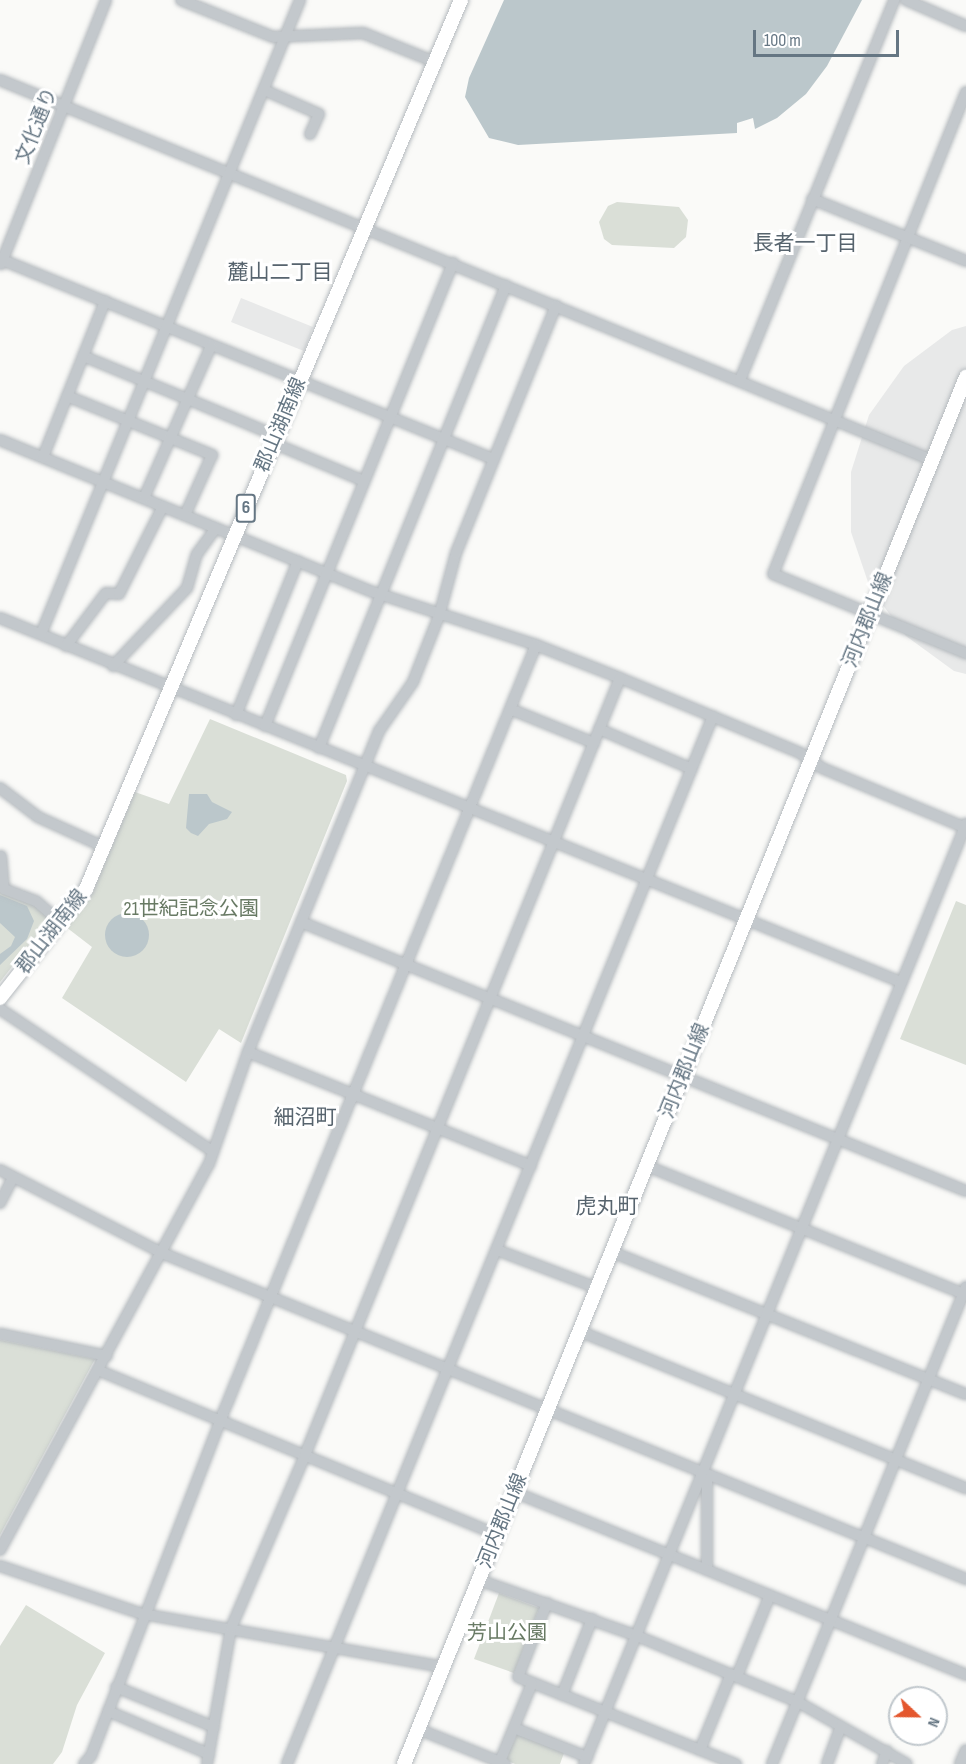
<!DOCTYPE html>
<html>
<head>
<meta charset="utf-8">
<style>
  body { margin:0 }
  #map { position:relative; width:966px; height:1764px; overflow:hidden; background:#fafaf8; font-family:"Sofia Sans Condensed","Noto Sans JP",sans-serif }
  div>[style] { position:absolute }
  [style*='--x'] { left:calc(var(--x)*1px); top:calc(var(--y)*1px); width:calc(var(--w)*1px); rotate:calc(var(--a)*1deg) }
  .built>* { inset:0; background:#e8e9e9 }
  .green>* { inset:0; background:#dadfd7 }
  .water>* { inset:0; background:#bbc7cb }
  .round { border-radius:50% }
  .roads { filter:drop-shadow(0 0 2px #b5babe) drop-shadow(0 0 2px #b5babe) }
  .minor>* { height:10px; margin:-5px; padding:0 5px; transform-origin:5px; border-radius:5px; background:#c3c8cc }
  .major>* { height:14px; margin:-7px; padding:0 7px; transform-origin:7px; border-radius:7px; background:#fff }
  span { translate:-50% -50%; white-space:nowrap; text-align:center; line-height:1.15; -webkit-text-stroke:6px #fff; paint-order:stroke }
  .shield-label span { padding:2px 4px; background:#fff; border:2px solid; border-radius:4px; -webkit-text-stroke-width:0 }
  .shield-label { font-size:18px; color:#657683; font-weight:700 }
  .street-label { font-size:20px; color:#657683 }
  .park-label { font-size:20px; color:#687a64 }
  .neighbourhood-label { font-size:21px; color:#57646e }
  .north { position:absolute; left:888px; top:1686px; width:60px; height:60px; box-sizing:border-box; background:#fff; border:2px solid #c1c8cd; border-radius:50%; rotate:112deg; font-size:16px; font-weight:700; line-height:24px; text-align:center; color:#657683 }
  .north::after { content:''; display:block; margin:auto; width:21px; height:27px; background:#e4572e; clip-path:polygon(50% 0,100% 100%,50% 72%,0 100%) }
  .scale { position:absolute; left:753px; top:30px; width:146px; height:27px; box-sizing:border-box; border:3px solid #657683; border-top:0; padding-left:8px; font-size:18px; line-height:21px; white-space:nowrap; color:#657683; -webkit-text-stroke:4px #fff; paint-order:stroke }
</style>
</head>
<body>
<div id="map">
  <div class="built">
    <div style="clip-path:polygon(241px 298px,313px 327px,304px 351px,231px 322px)"></div>
    <div style="clip-path:polygon(966px 326px,966px 674px,954px 671px,906px 636px,870px 588px,851px 532px,851px 472px,869px 415px,904px 366px,952px 330px)"></div>
  </div>
  <div class="green">
    <div style="clip-path:polygon(617px 202px,679px 207px,688px 220px,686px 237px,674px 248px,612px 245px,604px 239px,599px 222px,608px 206px)"></div>
    <div style="clip-path:polygon(210px 719px,346px 775px,347px 781px,241px 1043px,219px 1029px,186px 1082px,62px 998px,92px 947px,66px 927px,91px 896px,135px 792px,169px 804px)"></div>
    <div style="clip-path:polygon(0 870px,3px 892px,23px 897px,50px 918px,0 982px)"></div>
    <div style="clip-path:polygon(956px 901px,966px 905px,966px 1065px,900px 1039px)"></div>
    <div style="clip-path:polygon(0 1340px,95px 1359px,0 1535px)"></div>
    <div style="clip-path:polygon(499px 1593px,539px 1608px,514px 1673px,474px 1659px)"></div>
    <div style="clip-path:polygon(26px 1605px,105px 1653px,77px 1705px,62px 1752px,53px 1764px,0 1764px,0 1646px)"></div>
    <div style="clip-path:polygon(518px 1733px,564px 1753px,560px 1764px,515px 1764px,505px 1760px)"></div>
  </div>
  <div class="water">
    <div style="clip-path:polygon(504px 0,862px 0,827px 66px,806px 94px,777px 118px,755px 129px,753px 118px,737px 123px,737px 133px,518px 145px,489px 138px,465px 97px,469px 78px)"></div>
    <div style="clip-path:polygon(189px 794px,207px 794px,212px 802px,232px 812px,227px 819px,209px 824px,198px 836px,191px 833px,186px 828px)"></div>
    <div style="clip-path:polygon(0 895px,27px 906px,34px 921px,27px 939px,0 965px,0 954px,11px 946px,15px 937px,0 923px)"></div>
    <div class="round" style="left:105px;top:913px;width:44px;height:44px"></div>
  </div>
  <div class="roads">
    <div class="minor">
      <div style="--x:181;--y:0;--w:99;--a:21.9"></div>
      <div style="--x:273;--y:37;--w:90;--a:-2.5"></div>
      <div style="--x:363;--y:33;--w:78;--a:21.9"></div>
      <div style="--x:906;--y:0;--w:65;--a:23.4"></div>
      <div style="--x:0;--y:80;--w:1006;--a:22.18"></div>
      <div style="--x:264;--y:90;--w:60;--a:23.6"></div>
      <div style="--x:319;--y:114;--w:22;--a:114"></div>
      <div style="--x:966;--y:92;--w:519;--a:111.82"></div>
      <div style="--x:773;--y:574;--w:209;--a:22.3"></div>
      <div style="--x:812;--y:199;--w:166;--a:21.9"></div>
      <div style="--x:0;--y:259;--w:532;--a:22.08"></div>
      <div style="--x:1;--y:264;--w:284;--a:-68.3"></div>
      <div style="--x:83;--y:356;--w:210;--a:22.4"></div>
      <div style="--x:740;--y:380;--w:410;--a:-67.9"></div>
      <div style="--x:67;--y:396;--w:157;--a:22.1"></div>
      <div style="--x:212;--y:455;--w:66;--a:114.2"></div>
      <div style="--x:0;--y:440;--w:400;--a:22.2"></div>
      <div style="--x:370;--y:591;--w:175;--a:18"></div>
      <div style="--x:536;--y:645;--w:90;--a:21.4"></div>
      <div style="--x:620;--y:678;--w:195;--a:22.6"></div>
      <div style="--x:800;--y:753;--w:27;--a:34"></div>
      <div style="--x:822;--y:768;--w:156;--a:22.6"></div>
      <div style="--x:273;--y:443;--w:99;--a:22.7"></div>
      <div style="--x:43;--y:457;--w:168;--a:-68.3"></div>
      <div style="--x:144;--y:498;--w:166;--a:-66.2"></div>
      <div style="--x:0;--y:618;--w:972;--a:22"></div>
      <div style="--x:41;--y:634;--w:685;--a:-67.78"></div>
      <div style="--x:66;--y:646;--w:66;--a:-53"></div>
      <div style="--x:106;--y:593;--w:13;--a:4"></div>
      <div style="--x:119;--y:594;--w:98;--a:-63.4"></div>
      <div style="--x:113;--y:666;--w:108;--a:-46.5"></div>
      <div style="--x:187;--y:588;--w:35;--a:-74"></div>
      <div style="--x:197;--y:554;--w:32;--a:-54"></div>
      <div style="--x:510;--y:709;--w:91;--a:22"></div>
      <div style="--x:236;--y:715;--w:166;--a:-68.1"></div>
      <div style="--x:265;--y:726;--w:500;--a:-67.9"></div>
      <div style="--x:599;--y:729;--w:101;--a:23.3"></div>
      <div style="--x:319;--y:748;--w:499;--a:-68"></div>
      <div style="--x:0;--y:788;--w:48;--a:37.3"></div>
      <div style="--x:38;--y:817;--w:72;--a:24.4"></div>
      <div style="--x:1;--y:856;--w:33;--a:85"></div>
      <div style="--x:4;--y:889;--w:34;--a:21"></div>
      <div style="--x:36;--y:901;--w:33;--a:41"></div>
      <div style="--x:301;--y:922;--w:717;--a:22.02"></div>
      <div style="--x:0;--y:1009;--w:255;--a:33.8"></div>
      <div style="--x:248;--y:1052;--w:305;--a:21.9"></div>
      <div style="--x:647;--y:1166;--w:344;--a:22"></div>
      <div style="--x:0;--y:1170;--w:182;--a:27.1"></div>
      <div style="--x:162;--y:1253;--w:868;--a:22.07"></div>
      <div style="--x:0;--y:1203;--w:29;--a:-63"></div>
      <div style="--x:497;--y:1250;--w:107;--a:20.8"></div>
      <div style="--x:612;--y:1252;--w:381;--a:21.9"></div>
      <div style="--x:579;--y:1331;--w:418;--a:22.1"></div>
      <div style="--x:0;--y:1334;--w:109;--a:11.6"></div>
      <div style="--x:100;--y:1371;--w:430;--a:22.4"></div>
      <div style="--x:707;--y:1475;--w:95;--a:90"></div>
      <div style="--x:514;--y:1492;--w:488;--a:22"></div>
      <div style="--x:0;--y:1550;--w:439;--a:-61.6"></div>
      <div style="--x:209;--y:1164;--w:119;--a:-70.8"></div>
      <div style="--x:248;--y:1052;--w:347;--a:-67.8"></div>
      <div style="--x:379;--y:731;--w:60;--a:-55.2"></div>
      <div style="--x:413;--y:682;--w:71;--a:-68.5"></div>
      <div style="--x:439;--y:616;--w:65;--a:-74.9"></div>
      <div style="--x:456;--y:553;--w:267;--a:-68"></div>
      <div style="--x:0;--y:1566;--w:151;--a:18.6"></div>
      <div style="--x:143;--y:1614;--w:306;--a:10"></div>
      <div style="--x:479;--y:1580;--w:168;--a:19.5"></div>
      <div style="--x:637;--y:1636;--w:174;--a:22.3"></div>
      <div style="--x:798;--y:1702;--w:125;--a:29.6"></div>
      <div style="--x:547;--y:1603;--w:79;--a:111.4"></div>
      <div style="--x:518;--y:1677;--w:235;--a:21.8"></div>
      <div style="--x:737;--y:1676;--w:87;--a:-67.8"></div>
      <div style="--x:116;--y:1687;--w:106;--a:22.2"></div>
      <div style="--x:562;--y:1695;--w:82;--a:-68.5"></div>
      <div style="--x:108;--y:1711;--w:110;--a:23.1"></div>
      <div style="--x:514;--y:1728;--w:79;--a:21.7"></div>
      <div style="--x:418;--y:1729;--w:94;--a:21.9"></div>
      <div style="--x:700;--y:1750;--w:82;--a:-67.8"></div>
      <div style="--x:84;--y:1764;--w:11;--a:-49"></div>
      <div style="--x:91;--y:1756;--w:359;--a:-68.9"></div>
      <div style="--x:220;--y:1421;--w:838;--a:-67.84"></div>
      <div style="--x:207;--y:1764;--w:138;--a:-80"></div>
      <div style="--x:231;--y:1628;--w:188;--a:-66.8"></div>
      <div style="--x:305;--y:1455;--w:838;--a:-67.93"></div>
      <div style="--x:287;--y:1764;--w:1131;--a:-67.88"></div>
      <div style="--x:499;--y:1764;--w:87;--a:-67.8"></div>
      <div style="--x:584;--y:1764;--w:1015;--a:-67.88"></div>
      <div style="--x:772;--y:1764;--w:515;--a:-67.87"></div>
      <div style="--x:827;--y:1764;--w:40;--a:-69.8"></div>
      <div style="--x:882;--y:1764;--w:14;--a:-69"></div>
      <div style="--x:960;--y:1764;--w:15;--a:-67"></div>
    </div>
    <div class="major">
      <div style="--x:0;--y:998;--w:139;--a:-51.7"></div>
      <div style="--x:86;--y:889;--w:965;--a:-67.13"></div>
      <div style="--x:404;--y:1764;--w:1497;--a:-67.94"></div>
    </div>
  </div>
  <div class="shield-label">
    <span style="left:246px;top:508px">6</span>
  </div>
  <div class="street-label">
    <span style="left:37px;top:126px;rotate:-68deg">文化通り</span>
    <span style="left:281px;top:425px;rotate:-67deg">郡山湖南線</span>
    <span style="left:868px;top:620px;rotate:-68deg">河内郡山線</span>
    <span style="left:52px;top:932px;rotate:-52deg">郡山湖南線</span>
    <span style="left:685px;top:1071px;rotate:-68deg">河内郡山線</span>
    <span style="left:503px;top:1521px;rotate:-68deg">河内郡山線</span>
  </div>
  <div class="park-label">
    <span style="left:191px;top:909px">21世紀記念公園</span>
    <span style="left:507px;top:1633px">芳山公園</span>
  </div>
  <div class="neighbourhood-label">
    <span style="left:805px;top:244px">長者一丁目</span>
    <span style="left:280px;top:273px">麓山二丁目</span>
    <span style="left:305px;top:1118px">細沼町</span>
    <span style="left:607px;top:1207px">虎丸町</span>
  </div>
  <div class="north">N</div>
  <div class="scale">100 m</div>
</div>
</body>
</html>
